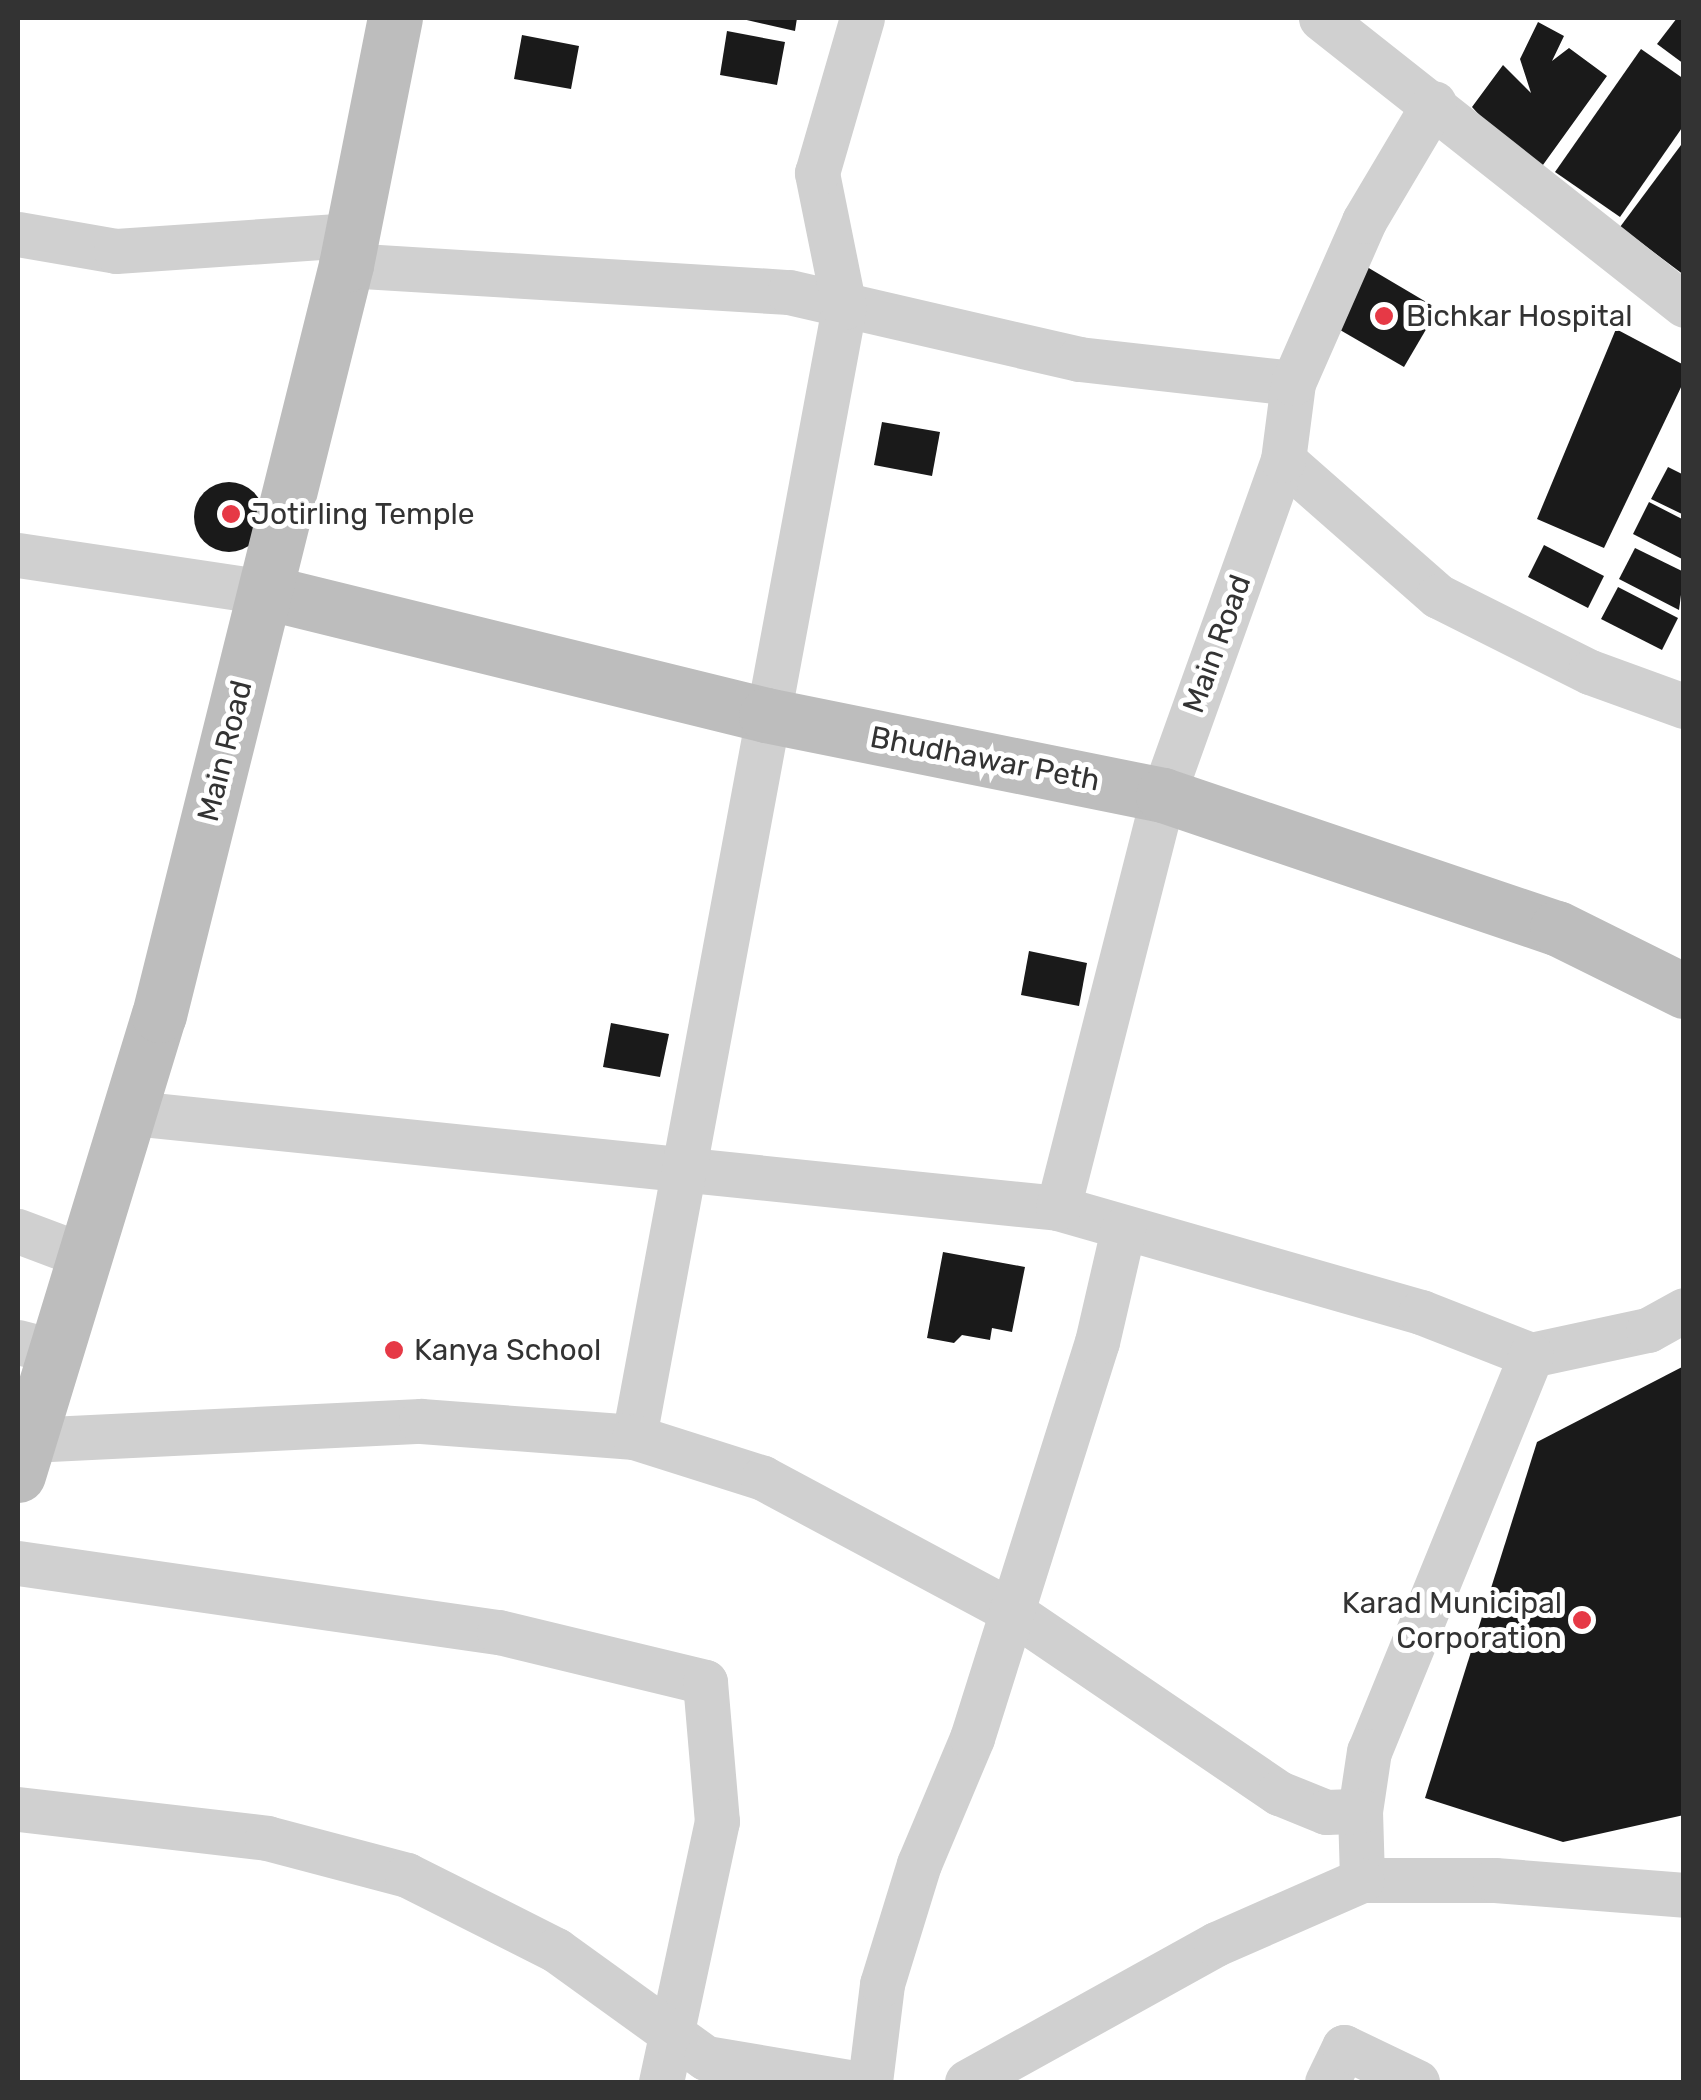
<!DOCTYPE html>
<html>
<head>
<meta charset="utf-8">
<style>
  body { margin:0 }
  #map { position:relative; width:1701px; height:2100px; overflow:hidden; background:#fff; font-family:Rubik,sans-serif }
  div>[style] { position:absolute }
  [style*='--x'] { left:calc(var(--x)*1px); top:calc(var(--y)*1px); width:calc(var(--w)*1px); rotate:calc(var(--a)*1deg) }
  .building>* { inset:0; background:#1a1a1a }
  .round { border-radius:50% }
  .street>* { height:45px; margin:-22.5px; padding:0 22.5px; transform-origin:22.5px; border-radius:22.5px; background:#d0d0d0 }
  .secondary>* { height:55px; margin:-27.5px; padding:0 27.5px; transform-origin:27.5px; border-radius:27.5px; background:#bdbdbd }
  .dots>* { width:28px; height:28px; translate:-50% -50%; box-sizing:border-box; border:5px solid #fff; border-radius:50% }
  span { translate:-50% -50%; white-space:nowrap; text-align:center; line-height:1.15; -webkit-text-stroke:10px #fff; paint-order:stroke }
  .poi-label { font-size:30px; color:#333 }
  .left { translate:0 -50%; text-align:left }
  .right { translate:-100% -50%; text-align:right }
  .street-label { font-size:30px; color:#333 }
  .frame { position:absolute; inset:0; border:20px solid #333; pointer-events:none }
</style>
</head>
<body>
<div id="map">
  <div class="building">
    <div style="clip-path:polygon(738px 18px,797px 18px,795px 31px)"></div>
    <div style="clip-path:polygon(1677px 18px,1684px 18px,1684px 64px,1657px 44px)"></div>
    <div style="clip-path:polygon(1538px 22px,1564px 36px,1552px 61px,1569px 48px,1607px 76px,1535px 176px,1472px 107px,1503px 65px,1531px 93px,1520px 59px)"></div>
    <div style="clip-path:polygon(727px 31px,785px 42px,777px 85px,720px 75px)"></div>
    <div style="clip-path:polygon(522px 35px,579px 46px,571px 89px,514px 79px)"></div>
    <div style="clip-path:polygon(1641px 49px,1684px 79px,1684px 125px,1620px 217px,1555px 172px)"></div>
    <div style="clip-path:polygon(1684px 141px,1684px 275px,1620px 227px)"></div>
    <div style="clip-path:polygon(1362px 264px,1438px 309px,1404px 367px,1328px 323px)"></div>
    <div style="clip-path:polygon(1616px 329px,1684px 365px,1684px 381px,1604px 548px,1537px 519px)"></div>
    <div style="clip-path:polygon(882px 422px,940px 432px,932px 476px,874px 465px)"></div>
    <div style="clip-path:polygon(1668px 467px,1684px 475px,1684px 515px,1651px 499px)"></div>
    <div class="round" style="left:194px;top:482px;width:70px;height:70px"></div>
    <div style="clip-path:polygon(1649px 502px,1684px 520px,1684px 560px,1633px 534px)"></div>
    <div style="clip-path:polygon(1544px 545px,1604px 576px,1588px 608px,1528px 577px)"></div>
    <div style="clip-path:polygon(1635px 548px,1684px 572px,1679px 610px,1619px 579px)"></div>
    <div style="clip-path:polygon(1618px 587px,1678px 618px,1662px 650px,1601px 619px)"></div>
    <div style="clip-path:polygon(1029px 951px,1087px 963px,1079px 1006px,1021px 995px)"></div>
    <div style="clip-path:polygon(611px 1023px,669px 1034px,660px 1077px,603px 1067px)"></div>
    <div style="clip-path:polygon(943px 1252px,1025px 1267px,1012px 1332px,992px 1328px,990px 1340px,962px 1335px,954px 1343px,927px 1338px)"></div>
    <div style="clip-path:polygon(1684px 1366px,1684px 1815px,1563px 1842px,1425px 1798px,1537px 1442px)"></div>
  </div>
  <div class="street">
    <div style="--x:1321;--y:18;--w:463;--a:38.3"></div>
    <div style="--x:18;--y:234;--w:99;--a:9.8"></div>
    <div style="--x:116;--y:251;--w:237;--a:-3.9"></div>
    <div style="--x:346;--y:265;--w:444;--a:3.5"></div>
    <div style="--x:789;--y:292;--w:298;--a:13"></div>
    <div style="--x:1079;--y:359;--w:215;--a:6.4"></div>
    <div style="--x:1283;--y:460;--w:206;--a:41.3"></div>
    <div style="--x:1438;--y:596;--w:170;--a:26.6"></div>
    <div style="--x:1590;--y:672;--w:100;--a:19.9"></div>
    <div style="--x:18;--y:555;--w:251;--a:8.5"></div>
    <div style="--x:133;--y:1113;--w:930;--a:5.86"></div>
    <div style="--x:1058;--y:1208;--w:378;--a:16"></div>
    <div style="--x:1421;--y:1312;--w:118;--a:21.4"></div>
    <div style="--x:1531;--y:1355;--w:120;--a:-12.1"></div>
    <div style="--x:1648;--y:1330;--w:41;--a:-29.1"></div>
    <div style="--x:1058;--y:1208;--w:426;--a:-75.7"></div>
    <div style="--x:1163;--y:795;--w:356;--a:-70.3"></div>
    <div style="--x:1283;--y:460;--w:78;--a:-82.6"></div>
    <div style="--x:1293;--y:383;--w:177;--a:-66.3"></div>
    <div style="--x:1364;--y:221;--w:137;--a:-59.3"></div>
    <div style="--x:18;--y:1231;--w:74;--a:20.6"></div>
    <div style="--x:18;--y:1342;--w:40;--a:14.4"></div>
    <div style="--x:1531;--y:1355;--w:428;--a:112.2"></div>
    <div style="--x:1369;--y:1751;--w:61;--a:98.5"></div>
    <div style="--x:1360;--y:1811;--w:69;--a:88.3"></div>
    <div style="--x:1362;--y:1880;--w:133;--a:0"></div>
    <div style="--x:1495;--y:1880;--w:190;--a:4.5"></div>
    <div style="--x:634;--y:1437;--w:1149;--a:-79.47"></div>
    <div style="--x:844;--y:307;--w:137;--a:-101.4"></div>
    <div style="--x:817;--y:173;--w:161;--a:-73.8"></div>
    <div style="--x:29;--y:1440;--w:392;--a:-2.8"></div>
    <div style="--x:421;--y:1421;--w:214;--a:4.3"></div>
    <div style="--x:634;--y:1437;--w:135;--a:17.6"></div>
    <div style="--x:763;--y:1478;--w:281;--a:28.2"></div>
    <div style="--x:1011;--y:1611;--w:324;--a:34.2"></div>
    <div style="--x:1279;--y:1793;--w:51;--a:22"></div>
    <div style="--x:1326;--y:1812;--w:34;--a:-2"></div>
    <div style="--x:18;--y:1563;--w:486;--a:8.2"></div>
    <div style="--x:499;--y:1632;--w:212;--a:13.6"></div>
    <div style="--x:705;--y:1682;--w:140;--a:85.1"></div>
    <div style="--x:717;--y:1821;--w:267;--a:102.1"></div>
    <div style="--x:18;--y:1809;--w:251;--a:6.6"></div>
    <div style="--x:267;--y:1838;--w:145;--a:14.8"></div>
    <div style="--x:407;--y:1875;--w:167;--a:26.7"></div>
    <div style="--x:556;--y:1950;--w:185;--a:35.8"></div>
    <div style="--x:706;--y:2058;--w:146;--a:9.5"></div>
    <div style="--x:870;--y:2082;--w:99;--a:-83"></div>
    <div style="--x:882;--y:1984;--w:126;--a:-72.9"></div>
    <div style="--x:919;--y:1864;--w:137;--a:-67.2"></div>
    <div style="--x:972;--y:1738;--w:415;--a:-72.5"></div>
    <div style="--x:1097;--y:1342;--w:116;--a:-77"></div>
    <div style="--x:967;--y:2082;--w:285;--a:-29"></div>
    <div style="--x:1216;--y:1944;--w:159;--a:-23.7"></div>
    <div style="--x:1327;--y:2082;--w:39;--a:-64"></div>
    <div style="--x:1344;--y:2047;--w:81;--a:25.6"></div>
  </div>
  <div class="secondary">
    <div style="--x:266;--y:592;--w:515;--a:13.82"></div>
    <div style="--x:766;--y:715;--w:405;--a:11.4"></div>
    <div style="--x:1163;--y:795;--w:416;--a:18.7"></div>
    <div style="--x:1557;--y:928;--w:142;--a:26.4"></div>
    <div style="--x:18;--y:1475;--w:481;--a:-73"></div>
    <div style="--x:159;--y:1015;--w:773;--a:-76"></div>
    <div style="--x:346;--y:265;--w:252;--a:-78.8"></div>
  </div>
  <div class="dots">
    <div style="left:1384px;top:316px;background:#e63946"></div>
    <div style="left:231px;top:514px;background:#e63946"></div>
    <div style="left:394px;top:1350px;background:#e63946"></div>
    <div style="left:1582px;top:1620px;background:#e63946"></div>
  </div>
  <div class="poi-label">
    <span class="left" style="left:1406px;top:316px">Bichkar Hospital</span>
    <span class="left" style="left:251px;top:514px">Jotirling Temple</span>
    <span class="left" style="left:414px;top:1350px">Kanya School</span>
    <span class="right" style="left:1562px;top:1620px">Karad Municipal<br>Corporation</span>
  </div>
  <div class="street-label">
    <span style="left:1217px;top:644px;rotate:-70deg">Main Road</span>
    <span style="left:225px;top:751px;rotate:-76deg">Main Road</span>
    <span style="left:985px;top:759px;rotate:11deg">Bhudhawar Peth</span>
  </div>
  <div class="frame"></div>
</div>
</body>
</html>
